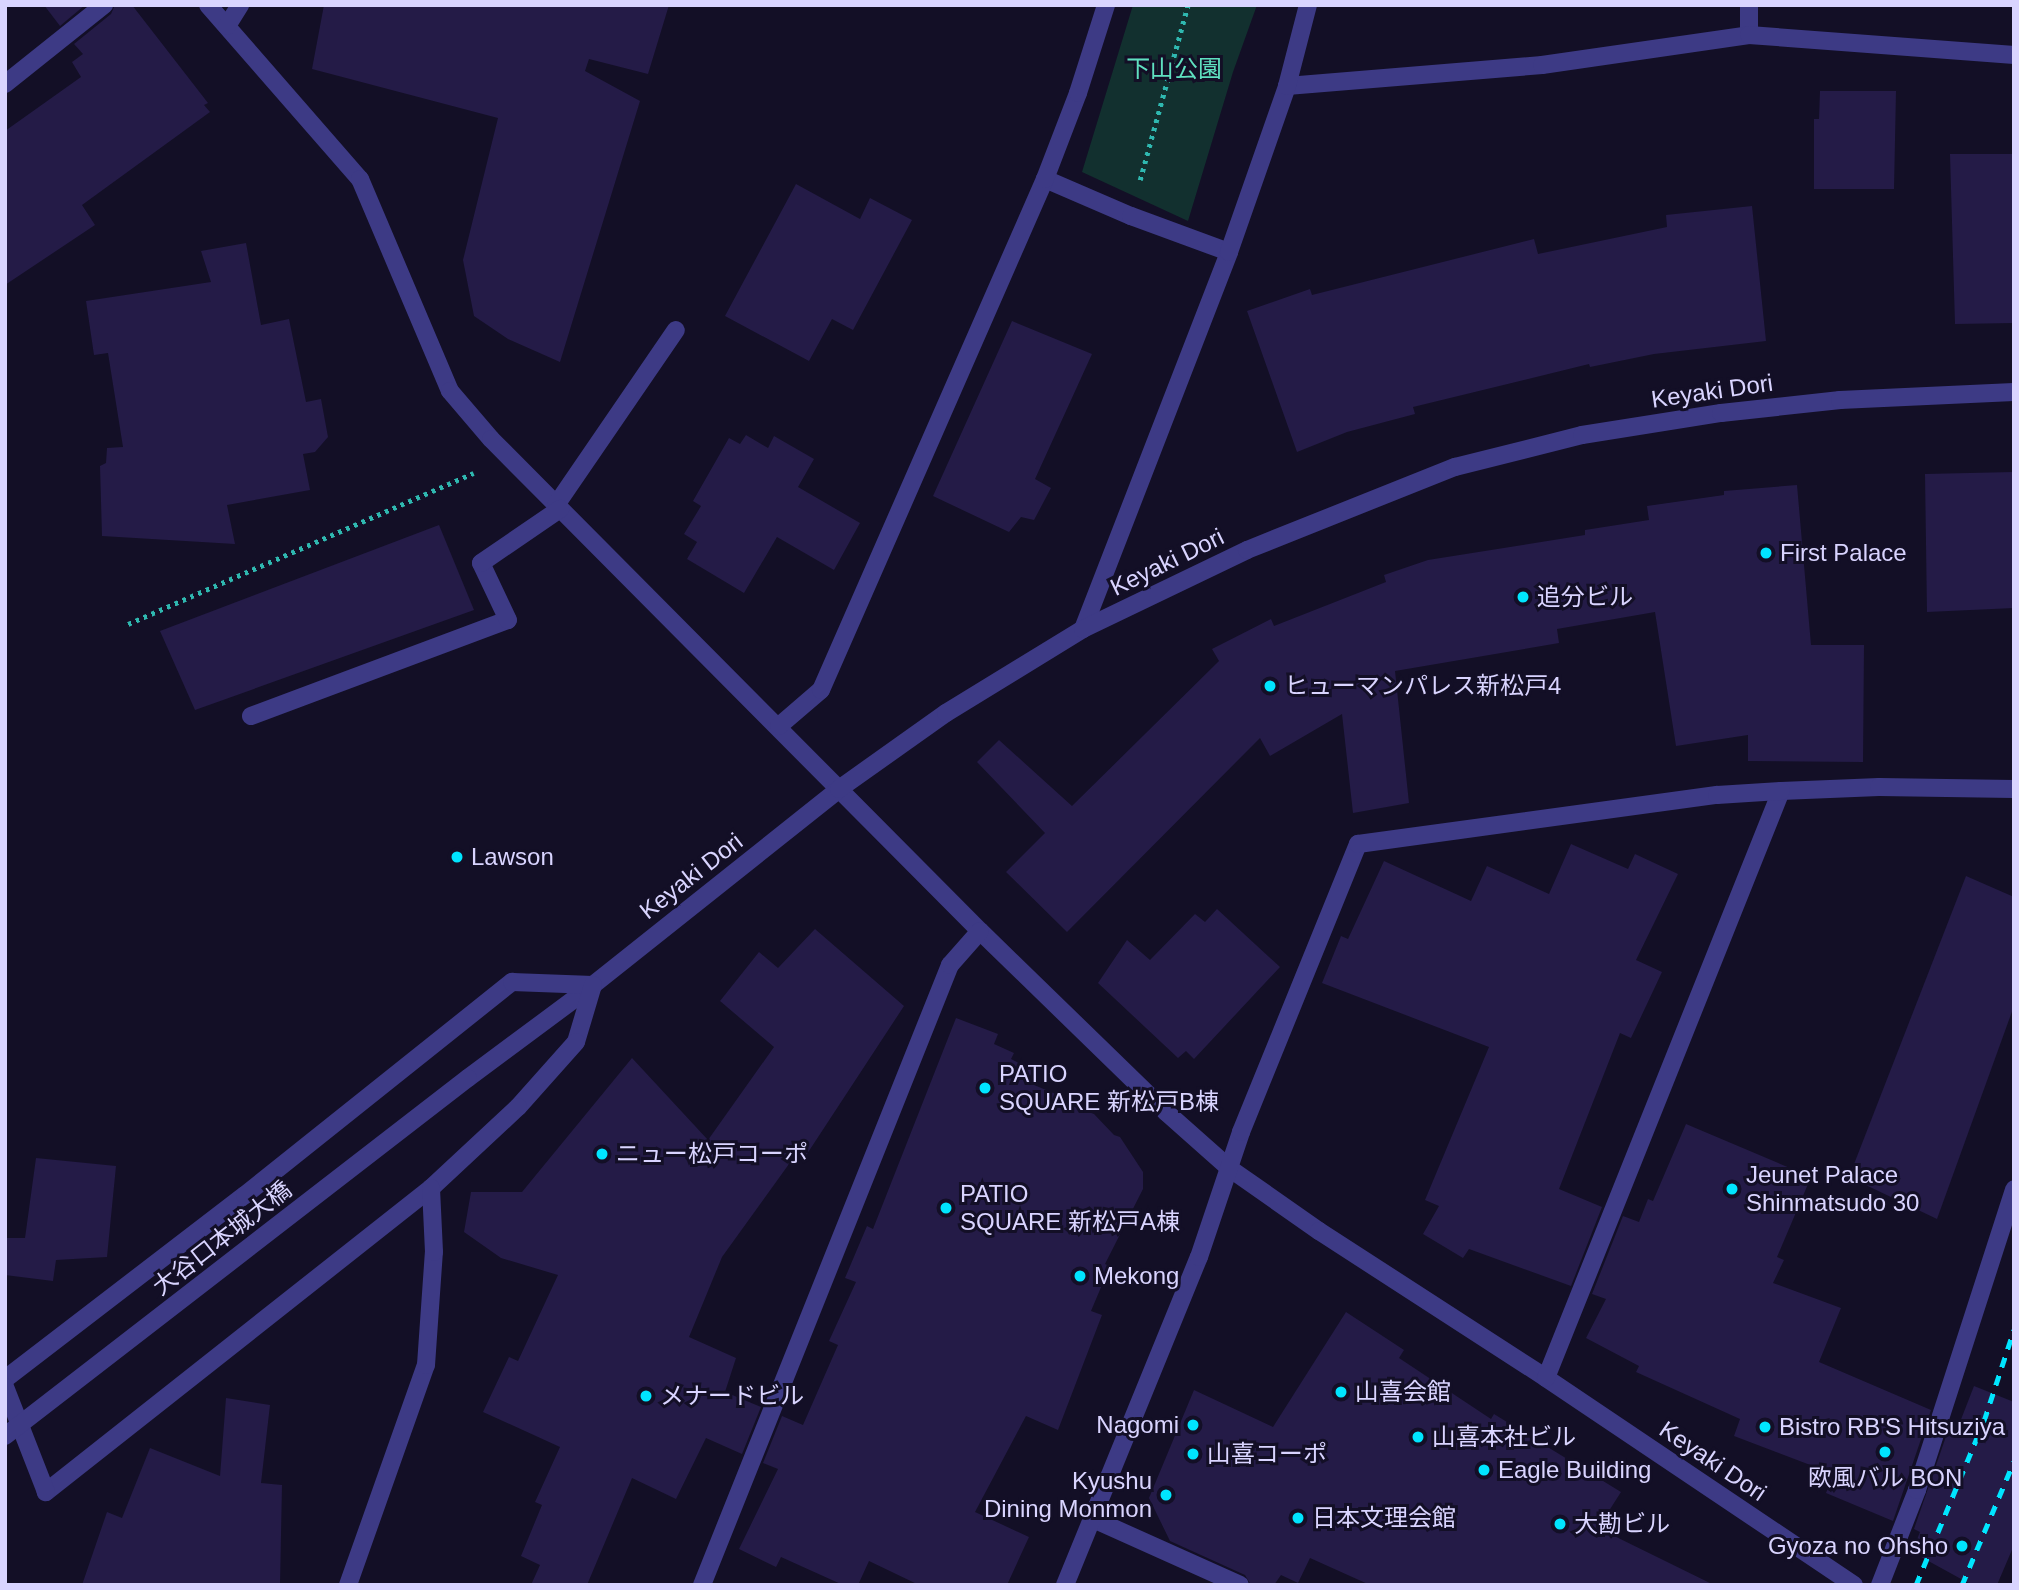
<!DOCTYPE html>
<html>
<head>
<meta charset="utf-8">
<style>
  body { margin:0 }
  #map { position:relative; width:2019px; height:1590px; overflow:hidden; background:#130f26; font-family:Arial,"Noto Sans JP",sans-serif }
  div>[style] { position:absolute }
  [style*='--x'] { left:calc(var(--x)*1px); top:calc(var(--y)*1px); width:calc(var(--w)*1px); rotate:calc(var(--a)*1deg) }
  .green>* { inset:0; background:#12302f }
  .building>* { inset:0; background:#241b47 }
  .path>* { height:4.5px; margin-top:-2.25px; transform-origin:0; background:repeating-linear-gradient(90deg,#2fb8b0 0 3.5px,transparent 0 8.5px) }
  .minor>* { height:18px; margin:-9px; padding:0 9px; transform-origin:9px; border-radius:9px; background:#3d3a85 }
  .rail>* { height:5px; margin-top:-2.5px; transform-origin:0; background:repeating-linear-gradient(90deg,#00e5ff 0 10px,transparent 0 19px) }
  .minor-bridge>* { height:18px; margin:-9px; padding:0 9px; transform-origin:9px; border-radius:9px; background:#3d3a85 }
  .dots>* { width:19px; height:19px; translate:-50% -50%; box-sizing:border-box; border:4px solid #130f26; border-radius:50% }
  span { translate:-50% -50%; white-space:nowrap; text-align:center; line-height:1.15; -webkit-text-stroke:6px #130f26; paint-order:stroke }
  .park-label { font-size:24px; color:#5fe0c0 }
  .street-label { font-size:24px; color:#d9d4ff }
  .poi-label { font-size:24px; color:#d9d4ff }
  .left { translate:0 -50%; text-align:left }
  .right { translate:-100% -50%; text-align:right }
  .frame { position:absolute; inset:0; border:7px solid #d9d4ff; pointer-events:none }
</style>
</head>
<body>
<div id="map">
  <div class="green">
    <div style="clip-path:polygon(1133px 5px,1257px 5px,1233px 72px,1188px 221px,1082px 172px)"></div>
  </div>
  <div class="building">
    <div style="clip-path:polygon(44px 5px,85px 5px,60px 26px)"></div>
    <div style="clip-path:polygon(115px 5px,132px 5px,208px 103px,204px 105px,210px 112px,82px 205px,95px 225px,5px 285px,5px 131px,81px 77px,72px 62px,83px 54px,74px 44px,111px 14px)"></div>
    <div style="clip-path:polygon(324px 5px,669px 5px,648px 74px,589px 59px,585px 71px,640px 101px,560px 362px,508px 339px,474px 316px,463px 260px,498px 118px,312px 69px)"></div>
    <div style="clip-path:polygon(1820px 91px,1896px 91px,1894px 189px,1814px 189px,1814px 119px,1819px 119px)"></div>
    <div style="clip-path:polygon(1950px 154px,2014px 154px,2014px 323px,1955px 324px)"></div>
    <div style="clip-path:polygon(796px 184px,860px 219px,870px 198px,912px 220px,853px 330px,832px 319px,809px 361px,725px 316px)"></div>
    <div style="clip-path:polygon(1752px 206px,1766px 341px,1654px 354px,1590px 367px,1589px 364px,1413px 407px,1415px 414px,1347px 432px,1297px 452px,1247px 311px,1310px 289px,1312px 295px,1534px 239px,1538px 254px,1667px 227px,1666px 215px)"></div>
    <div style="clip-path:polygon(246px 243px,261px 325px,289px 319px,306px 402px,321px 399px,328px 437px,315px 452px,303px 454px,310px 490px,227px 505px,235px 544px,102px 536px,100px 466px,106px 463px,107px 448px,123px 447px,108px 353px,94px 355px,86px 301px,211px 282px,201px 251px)"></div>
    <div style="clip-path:polygon(1012px 321px,1092px 354px,1035px 479px,1051px 488px,1034px 520px,1021px 517px,1009px 532px,933px 496px)"></div>
    <div style="clip-path:polygon(746px 435px,768px 448px,774px 436px,814px 459px,798px 487px,860px 523px,834px 570px,777px 537px,744px 593px,687px 559px,697px 542px,684px 534px,701px 506px,693px 501px,729px 438px,740px 444px)"></div>
    <div style="clip-path:polygon(2014px 472px,2014px 608px,1927px 612px,1925px 474px)"></div>
    <div style="clip-path:polygon(1797px 485px,1811px 645px,1864px 645px,1863px 762px,1748px 761px,1748px 735px,1676px 746px,1655px 612px,1557px 629px,1559px 643px,1395px 671px,1409px 803px,1353px 813px,1342px 714px,1270px 756px,1260px 738px,1067px 932px,1006px 872px,1045px 833px,977px 762px,999px 740px,1072px 806px,1219px 661px,1212px 649px,1271px 619px,1274px 626px,1386px 582px,1384px 575px,1428px 560px,1585px 535px,1585px 530px,1649px 520px,1647px 506px,1724px 495px,1724px 491px)"></div>
    <div style="clip-path:polygon(439px 525px,474px 610px,195px 710px,160px 631px)"></div>
    <div style="clip-path:polygon(1571px 844px,1628px 869px,1635px 854px,1678px 874px,1636px 960px,1662px 972px,1631px 1038px,1620px 1033px,1559px 1189px,1602px 1207px,1571px 1286px,1469px 1249px,1463px 1258px,1423px 1234px,1439px 1206px,1425px 1200px,1489px 1047px,1322px 983px,1341px 936px,1348px 939px,1384px 861px,1471px 901px,1487px 866px,1549px 894px)"></div>
    <div style="clip-path:polygon(1966px 876px,2014px 897px,2014px 1006px,1937px 1219px,1849px 1177px)"></div>
    <div style="clip-path:polygon(1217px 909px,1280px 967px,1194px 1059px,1186px 1051px,1178px 1058px,1098px 983px,1127px 940px,1150px 960px,1195px 914px,1205px 922px)"></div>
    <div style="clip-path:polygon(815px 929px,904px 1006px,805px 1157px,799px 1156px,792px 1166px,789px 1164px,722px 1257px,689px 1337px,736px 1358px,725px 1392px,761px 1407px,742px 1454px,706px 1438px,676px 1499px,632px 1478px,587px 1585px,531px 1585px,540px 1565px,521px 1556px,542px 1505px,535px 1502px,560px 1447px,483px 1412px,509px 1357px,518px 1361px,558px 1275px,501px 1258px,464px 1232px,471px 1192px,522px 1192px,632px 1058px,708px 1140px,774px 1047px,720px 1001px,759px 952px,778px 968px)"></div>
    <div style="clip-path:polygon(956px 1018px,998px 1034px,994px 1044px,1014px 1053px,1011px 1059px,1033px 1070px,1027px 1082px,1058px 1095px,1056px 1100px,1094px 1114px,1114px 1135px,1120px 1137px,1143px 1172px,1143px 1189px,1105px 1264px,1110px 1266px,1091px 1311px,1102px 1315px,1058px 1430px,1026px 1416px,975px 1512px,1029px 1537px,1007px 1585px,919px 1585px,869px 1561px,858px 1585px,843px 1585px,781px 1557px,776px 1567px,739px 1549px,778px 1469px,763px 1463px,782px 1416px,803px 1425px,838px 1345px,829px 1341px,856px 1282px,845px 1278px,867px 1226px,873px 1229px)"></div>
    <div style="clip-path:polygon(1686px 1124px,1811px 1177px,1777px 1257px,1784px 1260px,1773px 1283px,1841px 1308px,1819px 1362px,1931px 1410px,1893px 1521px,1826px 1493px,1834px 1474px,1734px 1436px,1740px 1419px,1636px 1372px,1639px 1366px,1586px 1338px,1606px 1299px,1592px 1294px,1623px 1216px,1639px 1222px,1648px 1199px,1653px 1201px)"></div>
    <div style="clip-path:polygon(36px 1158px,116px 1166px,107px 1257px,56px 1260px,53px 1281px,5px 1275px,5px 1238px,25px 1238px)"></div>
    <div style="clip-path:polygon(1346px 1312px,1404px 1350px,1399px 1358px,1491px 1419px,1494px 1414px,1621px 1492px,1598px 1528px,1714px 1585px,1370px 1585px,1310px 1558px,1298px 1583px,1281px 1575px,1274px 1585px,1251px 1585px,1245px 1575px,1170px 1541px,1149px 1498px,1194px 1390px,1273px 1427px)"></div>
    <div style="clip-path:polygon(1974px 1386px,2014px 1402px,2014px 1545px,1997px 1585px,1972px 1585px,1912px 1552px,1920px 1532px,1914px 1529px,1952px 1419px,1960px 1422px)"></div>
    <div style="clip-path:polygon(226px 1398px,270px 1405px,261px 1483px,282px 1485px,280px 1585px,82px 1585px,107px 1512px,122px 1518px,150px 1448px,220px 1476px)"></div>
  </div>
  <div class="path">
    <div style="--x:1140;--y:180;--w:181;--a:-74.7"></div>
    <div style="--x:128;--y:624;--w:377;--a:-23.6"></div>
  </div>
  <div class="minor">
    <div style="--x:208;--y:5;--w:231;--a:48.9"></div>
    <div style="--x:360;--y:179;--w:230;--a:67"></div>
    <div style="--x:450;--y:391;--w:63;--a:49.5"></div>
    <div style="--x:491;--y:439;--w:694;--a:45.18"></div>
    <div style="--x:980;--y:931;--w:260;--a:44.2"></div>
    <div style="--x:1166;--y:1112;--w:84;--a:41.6"></div>
    <div style="--x:1229;--y:1168;--w:110;--a:35"></div>
    <div style="--x:1319;--y:1231;--w:270;--a:32.9"></div>
    <div style="--x:1546;--y:1378;--w:371;--a:33.9"></div>
    <div style="--x:1749;--y:5;--w:30;--a:90"></div>
    <div style="--x:227;--y:26;--w:25;--a:-58"></div>
    <div style="--x:5;--y:84;--w:127;--a:-38.6"></div>
    <div style="--x:1287;--y:86;--w:256;--a:-4.7"></div>
    <div style="--x:1542;--y:65;--w:209;--a:-8.2"></div>
    <div style="--x:1749;--y:35;--w:266;--a:4.3"></div>
    <div style="--x:1045;--y:179;--w:94;--a:23.3"></div>
    <div style="--x:1131;--y:216;--w:104;--a:20.2"></div>
    <div style="--x:556;--y:505;--w:212;--a:-55.6"></div>
    <div style="--x:1083;--y:629;--w:404;--a:-68.8"></div>
    <div style="--x:1229;--y:252;--w:176;--a:-70.7"></div>
    <div style="--x:1287;--y:86;--w:84;--a:-75.5"></div>
    <div style="--x:251;--y:716;--w:274;--a:-20.5"></div>
    <div style="--x:508;--y:620;--w:63;--a:-115.3"></div>
    <div style="--x:481;--y:563;--w:96;--a:-34.4"></div>
    <div style="--x:779;--y:726;--w:55;--a:-40.6"></div>
    <div style="--x:821;--y:690;--w:558;--a:-66.33"></div>
    <div style="--x:1045;--y:179;--w:92;--a:-69"></div>
    <div style="--x:1078;--y:93;--w:92;--a:-72.3"></div>
    <div style="--x:468;--y:1078;--w:156;--a:-36.6"></div>
    <div style="--x:593;--y:985;--w:315;--a:-38.5"></div>
    <div style="--x:839;--y:789;--w:131;--a:-35.4"></div>
    <div style="--x:946;--y:713;--w:161;--a:-31.5"></div>
    <div style="--x:1083;--y:629;--w:182;--a:-25.7"></div>
    <div style="--x:1247;--y:550;--w:224;--a:-21.8"></div>
    <div style="--x:1455;--y:467;--w:131;--a:-14.1"></div>
    <div style="--x:1582;--y:435;--w:141;--a:-9"></div>
    <div style="--x:1721;--y:413;--w:120;--a:-6.2"></div>
    <div style="--x:1840;--y:400;--w:174;--a:-2.6"></div>
    <div style="--x:1546;--y:1378;--w:632;--a:-68.18"></div>
    <div style="--x:1781;--y:791;--w:98;--a:-2.3"></div>
    <div style="--x:1879;--y:787;--w:135;--a:0.8"></div>
    <div style="--x:5;--y:1379;--w:302;--a:-37.5"></div>
    <div style="--x:245;--y:1195;--w:342;--a:-38.6"></div>
    <div style="--x:512;--y:982;--w:81;--a:2.1"></div>
    <div style="--x:593;--y:985;--w:59;--a:106.6"></div>
    <div style="--x:576;--y:1042;--w:87;--a:131.7"></div>
    <div style="--x:518;--y:1107;--w:119;--a:137"></div>
    <div style="--x:431;--y:1188;--w:491;--a:141.7"></div>
    <div style="--x:46;--y:1492;--w:113;--a:-111.3"></div>
    <div style="--x:1091;--y:1518;--w:163;--a:24.2"></div>
    <div style="--x:348;--y:1585;--w:233;--a:-70.5"></div>
    <div style="--x:426;--y:1365;--w:113;--a:-86"></div>
    <div style="--x:434;--y:1252;--w:64;--a:-92.7"></div>
    <div style="--x:702;--y:1585;--w:668;--a:-68.2"></div>
    <div style="--x:950;--y:965;--w:45;--a:-48.6"></div>
    <div style="--x:1065;--y:1585;--w:354;--a:-67.8"></div>
    <div style="--x:1199;--y:1257;--w:132;--a:-71.4"></div>
    <div style="--x:1241;--y:1132;--w:311;--a:-67.9"></div>
    <div style="--x:1358;--y:844;--w:362;--a:-7.8"></div>
    <div style="--x:1717;--y:795;--w:64;--a:-3.6"></div>
    <div style="--x:1880;--y:1585;--w:102;--a:-68.7"></div>
    <div style="--x:1917;--y:1490;--w:316;--a:-72.1"></div>
  </div>
  <div class="rail">
    <div style="--x:1916;--y:1585;--w:178;--a:-67.5"></div>
    <div style="--x:1984;--y:1421;--w:96;--a:-71.8"></div>
    <div style="--x:1962;--y:1585;--w:134;--a:-67.2"></div>
  </div>
  <div class="minor-bridge">
    <div style="--x:5;--y:1436;--w:585;--a:-37.71"></div>
  </div>
  <div class="dots">
    <div style="left:1766px;top:553px;background:#00e5ff"></div>
    <div style="left:1523px;top:597px;background:#00e5ff"></div>
    <div style="left:1270px;top:686px;background:#00e5ff"></div>
    <div style="left:457px;top:857px;background:#00e5ff"></div>
    <div style="left:985px;top:1088px;background:#00e5ff"></div>
    <div style="left:602px;top:1154px;background:#00e5ff"></div>
    <div style="left:1732px;top:1189px;background:#00e5ff"></div>
    <div style="left:946px;top:1208px;background:#00e5ff"></div>
    <div style="left:1080px;top:1276px;background:#00e5ff"></div>
    <div style="left:1341px;top:1392px;background:#00e5ff"></div>
    <div style="left:646px;top:1396px;background:#00e5ff"></div>
    <div style="left:1193px;top:1425px;background:#00e5ff"></div>
    <div style="left:1765px;top:1427px;background:#00e5ff"></div>
    <div style="left:1418px;top:1437px;background:#00e5ff"></div>
    <div style="left:1885px;top:1452px;background:#00e5ff"></div>
    <div style="left:1193px;top:1454px;background:#00e5ff"></div>
    <div style="left:1484px;top:1470px;background:#00e5ff"></div>
    <div style="left:1166px;top:1495px;background:#00e5ff"></div>
    <div style="left:1298px;top:1518px;background:#00e5ff"></div>
    <div style="left:1560px;top:1524px;background:#00e5ff"></div>
    <div style="left:1962px;top:1546px;background:#00e5ff"></div>
  </div>
  <div class="park-label">
    <span style="left:1174px;top:69px">下山公園</span>
  </div>
  <div class="street-label">
    <span style="left:1712px;top:391px;rotate:-8deg">Keyaki Dori</span>
    <span style="left:1167px;top:562px;rotate:-26deg">Keyaki Dori</span>
    <span style="left:691px;top:876px;rotate:-38deg">Keyaki Dori</span>
    <span style="left:222px;top:1238px;rotate:-38deg">大谷口本城大橋</span>
    <span style="left:1713px;top:1461px;rotate:34deg">Keyaki Dori</span>
  </div>
  <div class="poi-label">
    <span class="left" style="left:1780px;top:553px">First Palace</span>
    <span class="left" style="left:1537px;top:597px">追分ビル</span>
    <span class="left" style="left:1284px;top:686px">ヒューマンパレス新松戸4</span>
    <span class="left" style="left:471px;top:857px">Lawson</span>
    <span class="left" style="left:999px;top:1088px">PATIO<br>SQUARE 新松戸B棟</span>
    <span class="left" style="left:616px;top:1154px">ニュー松戸コーポ</span>
    <span class="left" style="left:1746px;top:1189px">Jeunet Palace<br>Shinmatsudo 30</span>
    <span class="left" style="left:960px;top:1208px">PATIO<br>SQUARE 新松戸A棟</span>
    <span class="left" style="left:1094px;top:1276px">Mekong</span>
    <span class="left" style="left:1355px;top:1392px">山喜会館</span>
    <span class="left" style="left:660px;top:1396px">メナードビル</span>
    <span class="right" style="left:1179px;top:1425px">Nagomi</span>
    <span class="left" style="left:1779px;top:1427px">Bistro RB'S Hitsuziya</span>
    <span class="left" style="left:1432px;top:1437px">山喜本社ビル</span>
    <span class="left" style="left:1207px;top:1454px">山喜コーポ</span>
    <span class="left" style="left:1498px;top:1470px">Eagle Building</span>
    <span style="left:1885px;top:1478px">欧風バル BON</span>
    <span class="right" style="left:1152px;top:1495px">Kyushu<br>Dining Monmon</span>
    <span class="left" style="left:1312px;top:1518px">日本文理会館</span>
    <span class="left" style="left:1574px;top:1524px">大勘ビル</span>
    <span class="right" style="left:1948px;top:1546px">Gyoza no Ohsho</span>
  </div>
  <div class="frame"></div>
</div>
</body>
</html>
